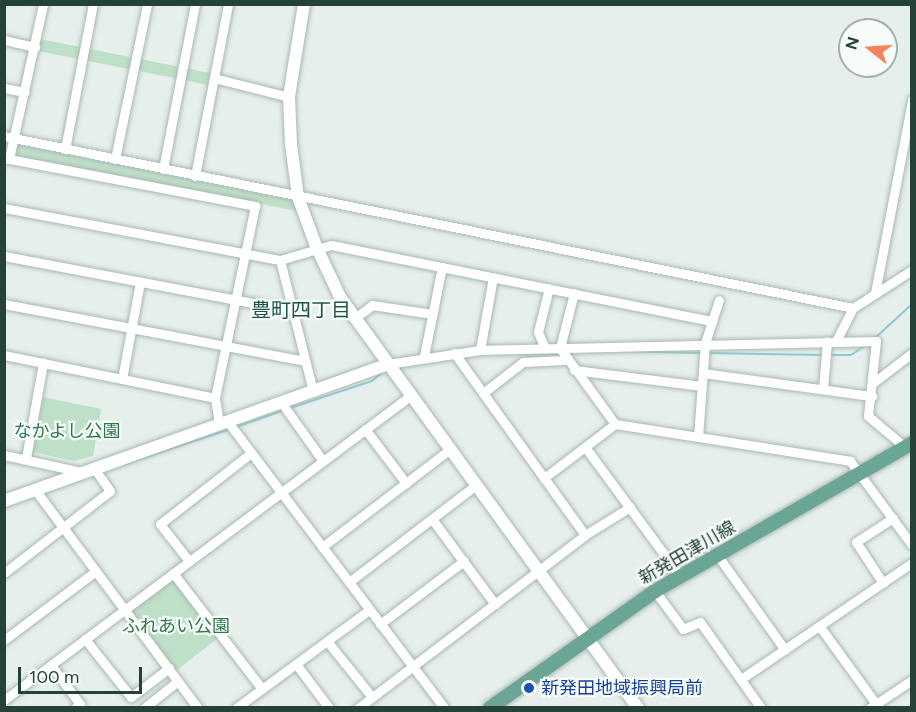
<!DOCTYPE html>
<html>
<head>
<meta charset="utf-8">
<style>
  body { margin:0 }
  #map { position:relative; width:916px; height:712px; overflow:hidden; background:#e6efeb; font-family:Figtree,"Noto Sans JP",sans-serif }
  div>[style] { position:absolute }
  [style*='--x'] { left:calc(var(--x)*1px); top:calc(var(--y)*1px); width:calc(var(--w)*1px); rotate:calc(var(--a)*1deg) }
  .green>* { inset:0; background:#bfe0c8 }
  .stream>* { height:2px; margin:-1px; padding:0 1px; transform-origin:1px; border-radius:1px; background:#8ec9d4 }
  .roads { filter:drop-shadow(0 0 2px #a8b8b2) drop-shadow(0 0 2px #a8b8b2) }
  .street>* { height:9px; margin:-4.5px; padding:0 4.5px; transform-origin:4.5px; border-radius:4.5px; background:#fff }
  .secondary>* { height:12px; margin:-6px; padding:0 6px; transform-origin:6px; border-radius:6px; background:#fff }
  .primary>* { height:14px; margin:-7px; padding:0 7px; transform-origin:7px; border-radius:7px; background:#6aa596 }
  .dots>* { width:16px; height:16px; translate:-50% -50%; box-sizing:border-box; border:3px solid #f7fbf9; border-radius:50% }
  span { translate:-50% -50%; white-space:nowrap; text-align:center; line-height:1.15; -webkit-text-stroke:4.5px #f7fbf9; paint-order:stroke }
  .park-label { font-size:18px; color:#2d7a4b }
  .street-label { font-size:18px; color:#24423a }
  .transit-label { font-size:18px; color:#164399 }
  .left { translate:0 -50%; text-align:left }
  .neighbourhood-label { font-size:20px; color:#1f5548 }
  .frame { position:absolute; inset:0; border:6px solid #24423a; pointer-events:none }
  .north { position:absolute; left:838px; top:18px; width:60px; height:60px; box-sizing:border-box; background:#f7fbf9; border:2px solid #a3b1ad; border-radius:50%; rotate:287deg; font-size:16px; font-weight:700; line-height:24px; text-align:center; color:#24423a }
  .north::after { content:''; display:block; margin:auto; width:21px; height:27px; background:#f4845f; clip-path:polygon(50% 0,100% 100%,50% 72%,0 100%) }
  .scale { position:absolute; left:18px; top:667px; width:124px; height:27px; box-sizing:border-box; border:3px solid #24423a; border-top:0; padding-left:8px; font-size:18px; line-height:21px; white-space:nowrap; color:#24423a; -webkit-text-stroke:4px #f7fbf9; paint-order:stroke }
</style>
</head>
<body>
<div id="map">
  <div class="green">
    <div style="clip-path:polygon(40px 39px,210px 73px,208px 85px,38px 51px)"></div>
    <div style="clip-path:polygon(17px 141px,297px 198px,302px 212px,15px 157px)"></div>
    <div style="clip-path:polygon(43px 397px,101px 409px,93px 456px,74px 461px,33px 452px)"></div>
    <div style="clip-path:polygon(173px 580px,219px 637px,176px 671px,130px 612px)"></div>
  </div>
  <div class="stream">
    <div style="--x:875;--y:338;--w:50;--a:-42.6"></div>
    <div style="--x:616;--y:351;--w:84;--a:1.4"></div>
    <div style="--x:706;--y:353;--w:117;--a:1"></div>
    <div style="--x:829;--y:355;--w:22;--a:0"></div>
    <div style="--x:851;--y:355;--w:18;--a:-34"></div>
    <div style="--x:290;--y:408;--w:86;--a:-18.2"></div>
    <div style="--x:372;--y:381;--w:16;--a:-40"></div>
    <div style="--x:236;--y:427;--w:51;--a:-19.5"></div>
    <div style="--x:125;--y:464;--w:111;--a:-18.4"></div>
  </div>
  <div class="roads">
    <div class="street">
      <div style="--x:4;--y:40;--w:32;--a:13"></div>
      <div style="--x:214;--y:78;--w:77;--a:14.2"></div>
      <div style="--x:4;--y:88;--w:21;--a:11"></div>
      <div style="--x:4;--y:136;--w:866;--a:11.45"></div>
      <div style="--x:65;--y:149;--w:148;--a:-79.1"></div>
      <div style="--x:4;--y:158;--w:256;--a:10.8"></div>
      <div style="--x:255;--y:206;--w:196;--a:101.8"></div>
      <div style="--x:215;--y:398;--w:26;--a:81"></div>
      <div style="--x:9;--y:159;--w:159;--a:-77.6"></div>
      <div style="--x:115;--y:159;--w:158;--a:-78.3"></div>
      <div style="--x:163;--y:169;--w:168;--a:-79"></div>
      <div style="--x:195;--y:176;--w:175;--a:-79.1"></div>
      <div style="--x:4;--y:208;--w:281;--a:10.7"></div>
      <div style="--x:280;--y:260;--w:135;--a:75.9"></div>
      <div style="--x:4;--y:256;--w:291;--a:10.7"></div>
      <div style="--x:280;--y:260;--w:53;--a:-16.4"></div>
      <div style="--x:331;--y:245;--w:389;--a:11.3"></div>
      <div style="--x:574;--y:293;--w:57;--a:104.3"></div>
      <div style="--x:560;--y:348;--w:94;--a:54.1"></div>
      <div style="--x:615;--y:424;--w:238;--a:8.9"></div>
      <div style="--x:850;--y:461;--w:104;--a:53.6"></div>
      <div style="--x:875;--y:293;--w:197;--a:-79.1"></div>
      <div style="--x:4;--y:304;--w:306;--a:10.7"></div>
      <div style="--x:355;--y:318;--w:21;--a:-37"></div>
      <div style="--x:372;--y:305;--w:61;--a:8.5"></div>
      <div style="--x:836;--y:341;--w:37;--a:-63"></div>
      <div style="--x:853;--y:308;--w:70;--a:-32.8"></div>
      <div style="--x:545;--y:348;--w:17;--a:-114"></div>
      <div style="--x:538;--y:332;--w:45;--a:-76"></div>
      <div style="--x:480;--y:350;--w:74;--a:-79.9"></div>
      <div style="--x:4;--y:355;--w:215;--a:11.5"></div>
      <div style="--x:424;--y:356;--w:91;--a:-78.6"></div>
      <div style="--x:388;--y:364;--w:93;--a:-8.7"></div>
      <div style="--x:480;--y:350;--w:396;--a:-1.3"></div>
      <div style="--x:876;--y:341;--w:75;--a:96.1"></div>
      <div style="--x:868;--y:416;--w:48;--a:40"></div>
      <div style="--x:574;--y:370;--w:129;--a:7.1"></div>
      <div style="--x:703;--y:373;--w:171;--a:7.8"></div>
      <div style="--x:122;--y:379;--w:99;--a:-79.5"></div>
      <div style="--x:874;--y:382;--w:48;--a:-37.3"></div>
      <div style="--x:823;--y:389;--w:48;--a:-85.2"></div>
      <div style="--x:483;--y:393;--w:51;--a:-37.8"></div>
      <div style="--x:523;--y:362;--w:41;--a:-2.8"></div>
      <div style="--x:281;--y:402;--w:72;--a:54.6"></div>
      <div style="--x:228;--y:422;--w:358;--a:52.9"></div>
      <div style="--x:365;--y:429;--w:68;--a:52.8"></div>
      <div style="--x:698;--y:437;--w:94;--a:-85.7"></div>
      <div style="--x:705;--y:343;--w:45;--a:-72"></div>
      <div style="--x:585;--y:447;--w:160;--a:53.6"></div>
      <div style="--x:4;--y:455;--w:80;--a:12.3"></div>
      <div style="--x:26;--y:458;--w:97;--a:-79.9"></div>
      <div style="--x:544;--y:478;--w:89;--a:-37.3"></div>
      <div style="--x:36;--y:491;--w:271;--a:53.3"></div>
      <div style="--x:432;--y:519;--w:106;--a:53.5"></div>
      <div style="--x:585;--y:535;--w:53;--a:-31.9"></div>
      <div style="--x:322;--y:547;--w:161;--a:-37.4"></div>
      <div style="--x:718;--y:556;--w:115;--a:54.5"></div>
      <div style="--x:189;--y:561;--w:47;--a:-128.1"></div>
      <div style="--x:160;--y:524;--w:115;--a:-38"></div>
      <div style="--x:4;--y:573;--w:134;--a:-37.7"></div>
      <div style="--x:110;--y:491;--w:28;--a:-125"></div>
      <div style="--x:173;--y:573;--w:146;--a:52.5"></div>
      <div style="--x:349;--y:582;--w:160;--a:-37.4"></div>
      <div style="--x:883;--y:583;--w:49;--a:-123.4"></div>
      <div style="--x:856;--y:542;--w:44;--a:-33"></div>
      <div style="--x:655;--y:591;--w:47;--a:53.6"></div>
      <div style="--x:683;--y:629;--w:18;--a:-22"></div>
      <div style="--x:700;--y:622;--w:105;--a:54.7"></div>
      <div style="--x:380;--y:624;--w:105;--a:-36.9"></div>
      <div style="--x:820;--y:627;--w:100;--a:53.9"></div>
      <div style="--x:85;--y:639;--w:74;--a:51.6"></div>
      <div style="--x:131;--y:697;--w:48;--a:-37.3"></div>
      <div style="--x:4;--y:640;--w:115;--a:-36.9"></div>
      <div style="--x:327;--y:641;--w:72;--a:51.2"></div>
      <div style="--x:296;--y:664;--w:55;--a:53.1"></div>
      <div style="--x:51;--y:665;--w:49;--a:53.4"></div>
      <div style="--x:80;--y:704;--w:6;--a:141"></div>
      <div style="--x:741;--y:679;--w:207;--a:-34.2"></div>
      <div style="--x:4;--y:700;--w:507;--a:-36.82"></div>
      <div style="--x:144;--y:708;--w:43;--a:-38.5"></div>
      <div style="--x:236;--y:708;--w:165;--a:-36.4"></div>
      <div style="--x:358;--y:708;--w:285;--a:-37.3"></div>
      <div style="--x:585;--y:535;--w:224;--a:-125.7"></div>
      <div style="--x:870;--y:708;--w:50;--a:-33.7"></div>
    </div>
    <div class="secondary">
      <div style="--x:304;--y:4;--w:94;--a:99.2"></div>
      <div style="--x:289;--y:97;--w:47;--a:87.6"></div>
      <div style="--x:291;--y:144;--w:53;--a:82.5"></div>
      <div style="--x:298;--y:197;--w:52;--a:69.8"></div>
      <div style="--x:316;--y:246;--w:56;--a:64.8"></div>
      <div style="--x:340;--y:297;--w:508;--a:54.06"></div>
      <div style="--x:4;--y:501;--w:408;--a:-19.6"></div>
    </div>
    <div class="primary">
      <div style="--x:490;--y:708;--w:202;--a:-35.3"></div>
      <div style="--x:655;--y:591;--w:297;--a:-29.9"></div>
    </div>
  </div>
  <div class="dots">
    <div style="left:529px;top:688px;background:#1a4fb4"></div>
  </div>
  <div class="park-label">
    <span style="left:67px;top:431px">なかよし公園</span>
    <span style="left:176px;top:626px">ふれあい公園</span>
  </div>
  <div class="street-label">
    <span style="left:687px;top:553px;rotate:-30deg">新発田津川線</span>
  </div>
  <div class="transit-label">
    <span class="left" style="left:541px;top:688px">新発田地域振興局前</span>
  </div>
  <div class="neighbourhood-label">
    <span style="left:301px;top:310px">豊町四丁目</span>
  </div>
  <div class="frame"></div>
  <div class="north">N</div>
  <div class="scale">100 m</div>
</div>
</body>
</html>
